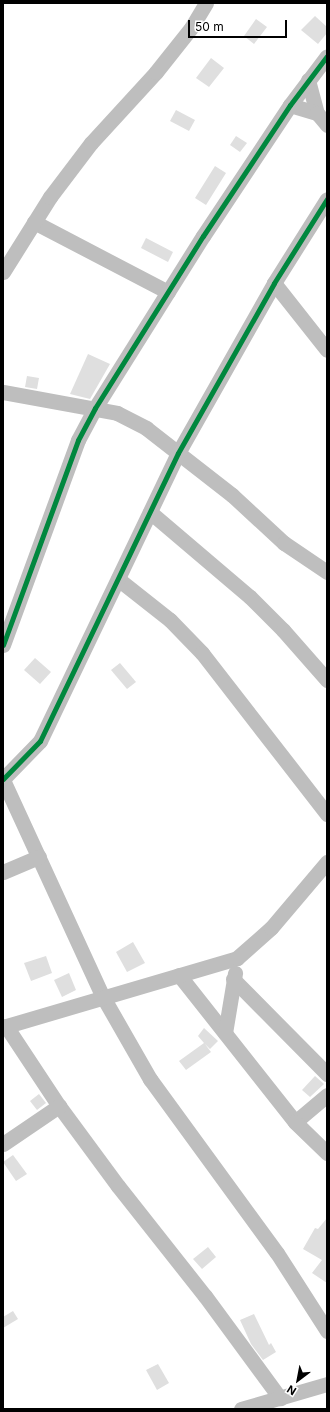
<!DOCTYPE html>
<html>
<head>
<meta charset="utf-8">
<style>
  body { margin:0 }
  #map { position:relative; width:330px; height:1412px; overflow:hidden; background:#fff; font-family:Inter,sans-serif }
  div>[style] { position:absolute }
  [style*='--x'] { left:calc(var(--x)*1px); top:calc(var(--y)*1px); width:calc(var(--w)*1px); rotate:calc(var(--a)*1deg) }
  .building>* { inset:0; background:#dfdfdf }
  .street>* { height:15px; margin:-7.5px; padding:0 7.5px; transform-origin:7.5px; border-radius:7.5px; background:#bebebe }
  .cycleway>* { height:5px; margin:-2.5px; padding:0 2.5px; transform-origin:2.5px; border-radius:2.5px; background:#00873e }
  span { translate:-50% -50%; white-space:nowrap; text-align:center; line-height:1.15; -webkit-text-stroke:4px #fff; paint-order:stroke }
  .frame { position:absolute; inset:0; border:4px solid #000; pointer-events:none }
  .north { position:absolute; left:278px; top:1360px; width:40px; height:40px; -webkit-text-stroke:3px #fff; paint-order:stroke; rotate:212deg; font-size:11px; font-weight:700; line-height:16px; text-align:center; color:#000 }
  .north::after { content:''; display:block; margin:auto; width:14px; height:18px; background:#000; clip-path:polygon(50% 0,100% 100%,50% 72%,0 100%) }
  .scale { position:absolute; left:188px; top:20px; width:99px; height:18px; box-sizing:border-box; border:2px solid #000; border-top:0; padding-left:5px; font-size:12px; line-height:14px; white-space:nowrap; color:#000; -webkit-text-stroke:3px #fff; paint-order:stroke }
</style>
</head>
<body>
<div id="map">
  <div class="building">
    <div style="clip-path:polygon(315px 16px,327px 27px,327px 33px,318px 44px,301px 30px)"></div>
    <div style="clip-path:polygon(256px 19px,267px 27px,254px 44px,244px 36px)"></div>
    <div style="clip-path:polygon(211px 58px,224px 68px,209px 87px,196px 78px)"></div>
    <div style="clip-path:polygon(176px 110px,195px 120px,189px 131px,170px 121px)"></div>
    <div style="clip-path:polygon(236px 136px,247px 143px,240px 152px,230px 145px)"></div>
    <div style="clip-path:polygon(215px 166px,226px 173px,206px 205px,195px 198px)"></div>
    <div style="clip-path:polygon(146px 238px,173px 252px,168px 262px,141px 248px)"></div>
    <div style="clip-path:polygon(88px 354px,110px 364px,90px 399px,70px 394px)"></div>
    <div style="clip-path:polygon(27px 376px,39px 378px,37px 389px,25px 387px)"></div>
    <div style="clip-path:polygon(35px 658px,51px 672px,40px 684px,24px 670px)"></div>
    <div style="clip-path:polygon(120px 663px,136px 682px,127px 689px,111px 670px)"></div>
    <div style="clip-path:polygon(133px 942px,145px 963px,127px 972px,116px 952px)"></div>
    <div style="clip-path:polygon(46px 956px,52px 973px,31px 981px,24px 963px)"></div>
    <div style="clip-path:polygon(69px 973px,76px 990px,62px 997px,54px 980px)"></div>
    <div style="clip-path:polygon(204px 1028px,218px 1041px,210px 1049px,205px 1044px,211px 1052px,186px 1070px,179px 1061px,204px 1043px,198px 1036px)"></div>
    <div style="clip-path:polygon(315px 1076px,324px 1084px,310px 1097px,302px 1090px)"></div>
    <div style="clip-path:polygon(39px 1094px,46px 1103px,37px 1110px,30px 1101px)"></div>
    <div style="clip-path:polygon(13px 1155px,27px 1174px,16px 1181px,3px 1162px)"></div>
    <div style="clip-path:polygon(327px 1218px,327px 1283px,312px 1273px,322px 1260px,303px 1249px,315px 1228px,318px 1229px)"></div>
    <div style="clip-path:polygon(208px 1247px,216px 1257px,202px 1269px,193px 1259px)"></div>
    <div style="clip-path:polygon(13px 1311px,18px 1319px,3px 1328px,3px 1317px)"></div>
    <div style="clip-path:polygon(254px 1314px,269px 1345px,271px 1343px,276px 1352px,263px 1360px,251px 1344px,240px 1320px)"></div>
    <div style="clip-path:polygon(158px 1364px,169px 1383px,157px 1390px,146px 1370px)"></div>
  </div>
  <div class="street">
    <div style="--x:308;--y:80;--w:34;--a:75"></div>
    <div style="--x:290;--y:105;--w:28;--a:17"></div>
    <div style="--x:317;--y:113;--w:16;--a:50"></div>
    <div style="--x:34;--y:222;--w:151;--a:27.6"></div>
    <div style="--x:3;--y:272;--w:89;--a:-57.9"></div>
    <div style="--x:50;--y:197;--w:68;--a:-52.8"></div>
    <div style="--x:91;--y:143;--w:96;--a:-47.5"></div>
    <div style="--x:156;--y:72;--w:56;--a:-51.5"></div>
    <div style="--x:191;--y:28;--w:29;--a:-59"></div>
    <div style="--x:274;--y:283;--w:85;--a:51.7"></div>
    <div style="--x:3;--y:392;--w:116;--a:10.4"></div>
    <div style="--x:117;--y:413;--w:33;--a:27"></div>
    <div style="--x:146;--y:428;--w:109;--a:37.9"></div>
    <div style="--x:232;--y:495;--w:71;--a:42.7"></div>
    <div style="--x:284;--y:543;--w:52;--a:34"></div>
    <div style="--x:150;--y:512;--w:131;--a:40.4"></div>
    <div style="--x:250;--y:597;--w:47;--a:45"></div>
    <div style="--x:283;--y:630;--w:67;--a:48.7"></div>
    <div style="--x:118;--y:579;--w:66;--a:38.3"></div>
    <div style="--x:170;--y:620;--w:46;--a:45.9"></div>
    <div style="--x:202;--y:653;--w:204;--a:52.2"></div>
    <div style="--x:3;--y:645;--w:218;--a:-69.9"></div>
    <div style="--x:78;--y:440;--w:36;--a:-62"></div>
    <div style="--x:95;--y:408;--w:203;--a:-57.9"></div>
    <div style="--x:203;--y:236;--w:157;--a:-56.4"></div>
    <div style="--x:290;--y:105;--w:61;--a:-52.9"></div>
    <div style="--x:3;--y:779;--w:53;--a:-45.8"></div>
    <div style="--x:40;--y:741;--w:319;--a:-64.4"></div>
    <div style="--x:178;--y:453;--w:195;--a:-60.5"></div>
    <div style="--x:274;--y:283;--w:99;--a:-57.8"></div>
    <div style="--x:3;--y:780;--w:239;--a:65.3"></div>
    <div style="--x:103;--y:997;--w:95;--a:60.2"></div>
    <div style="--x:150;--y:1079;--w:215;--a:53.9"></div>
    <div style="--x:277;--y:1253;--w:93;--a:57.3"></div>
    <div style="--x:3;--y:872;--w:39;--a:-23"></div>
    <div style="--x:179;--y:975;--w:187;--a:51.7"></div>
    <div style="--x:295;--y:1122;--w:42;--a:-40.2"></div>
    <div style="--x:233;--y:979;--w:134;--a:45.3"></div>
    <div style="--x:6;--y:1026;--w:96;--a:56.5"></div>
    <div style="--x:59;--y:1106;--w:99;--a:53.6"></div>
    <div style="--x:118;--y:1186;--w:140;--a:51.7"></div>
    <div style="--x:205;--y:1296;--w:127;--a:53.7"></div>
    <div style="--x:3;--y:1027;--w:244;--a:-16.4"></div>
    <div style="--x:237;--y:958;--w:45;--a:-41.4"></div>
    <div style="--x:271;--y:928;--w:87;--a:-49.7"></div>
    <div style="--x:225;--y:1033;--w:61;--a:-80.5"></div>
    <div style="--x:295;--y:1122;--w:45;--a:44.1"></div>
    <div style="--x:3;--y:1144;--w:68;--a:-34.2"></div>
    <div style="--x:241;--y:1409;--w:90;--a:-16.2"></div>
  </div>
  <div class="cycleway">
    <div style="--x:3;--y:645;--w:218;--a:-69.9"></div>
    <div style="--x:78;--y:440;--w:36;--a:-62"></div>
    <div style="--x:95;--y:408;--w:203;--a:-57.9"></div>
    <div style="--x:203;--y:236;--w:157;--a:-56.4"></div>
    <div style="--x:290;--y:105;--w:61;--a:-52.9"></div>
    <div style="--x:3;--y:779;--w:53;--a:-45.8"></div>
    <div style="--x:40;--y:741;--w:319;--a:-64.4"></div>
    <div style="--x:178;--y:453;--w:195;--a:-60.5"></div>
    <div style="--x:274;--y:283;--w:99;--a:-57.8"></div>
  </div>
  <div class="frame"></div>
  <div class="north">N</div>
  <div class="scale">50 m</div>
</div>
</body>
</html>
